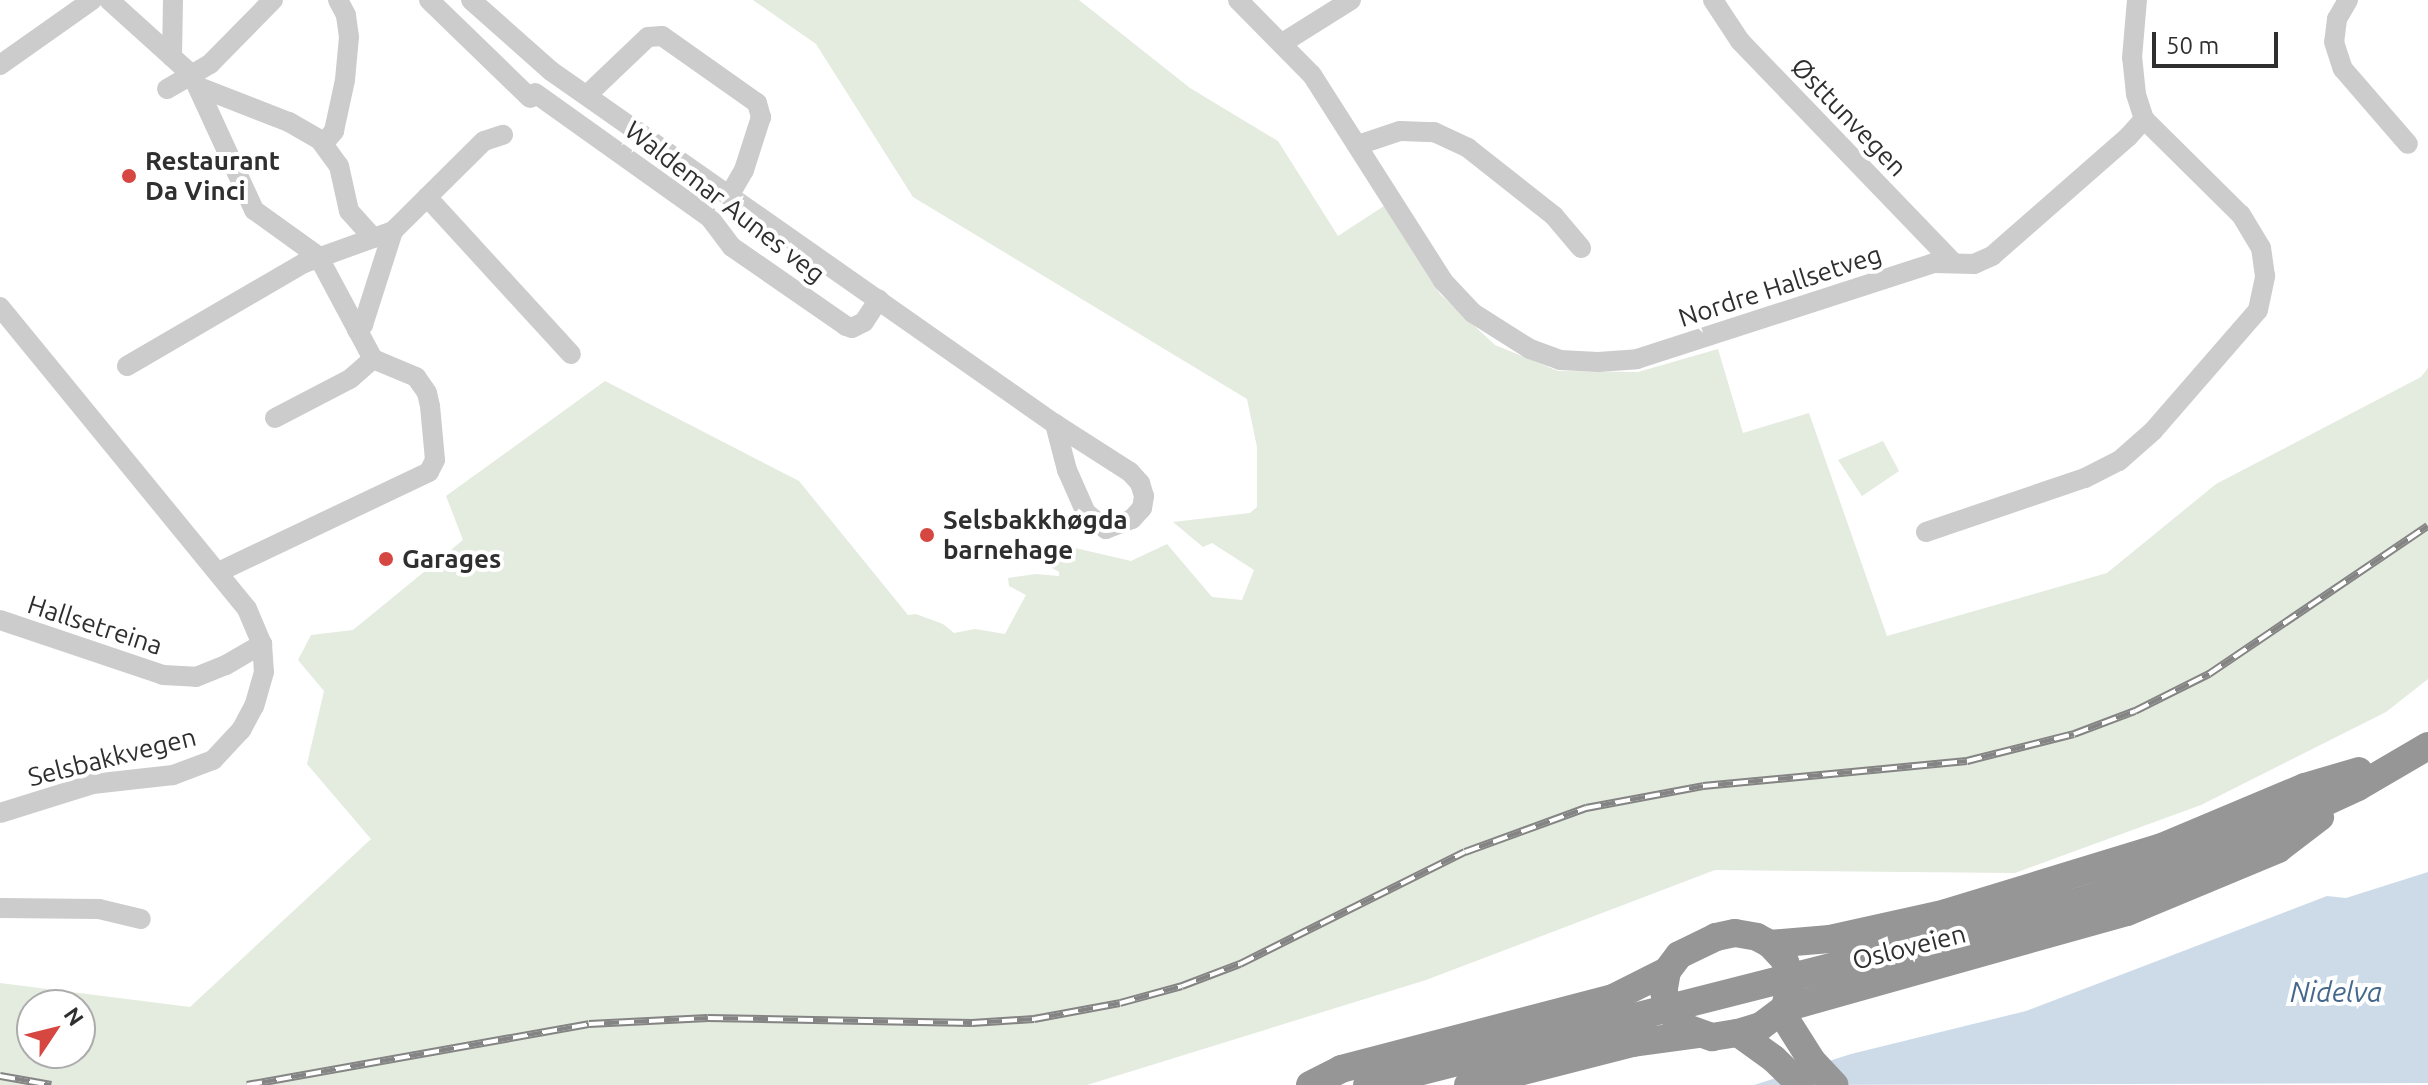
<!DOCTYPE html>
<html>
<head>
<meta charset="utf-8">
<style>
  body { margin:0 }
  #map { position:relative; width:2428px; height:1085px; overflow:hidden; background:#fff; font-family:Ubuntu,sans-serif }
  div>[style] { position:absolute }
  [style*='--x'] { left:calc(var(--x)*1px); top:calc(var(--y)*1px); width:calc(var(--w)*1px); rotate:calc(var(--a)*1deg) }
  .green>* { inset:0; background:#e4ebdf }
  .water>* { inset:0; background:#cddbe9 }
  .minor>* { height:20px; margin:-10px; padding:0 10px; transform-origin:10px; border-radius:10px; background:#ccc }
  .highway>* { height:28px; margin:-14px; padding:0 14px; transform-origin:14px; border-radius:14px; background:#969696 }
  .rail>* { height:8px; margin-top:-4px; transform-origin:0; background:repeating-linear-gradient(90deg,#fff 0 15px,#848484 0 30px); box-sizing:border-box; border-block:2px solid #848484 }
  .highway-bridge>* { height:28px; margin:-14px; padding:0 14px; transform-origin:14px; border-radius:14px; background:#969696 }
  .dots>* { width:22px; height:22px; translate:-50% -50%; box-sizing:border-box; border:4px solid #fff; border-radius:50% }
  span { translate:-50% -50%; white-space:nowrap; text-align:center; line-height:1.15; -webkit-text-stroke:8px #fff; paint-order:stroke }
  .street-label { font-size:26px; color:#2f2f2f }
  .poi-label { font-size:26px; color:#2f2f2f; font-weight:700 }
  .left { translate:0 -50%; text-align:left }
  .water-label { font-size:28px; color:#44678b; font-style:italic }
  .north { position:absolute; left:16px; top:989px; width:80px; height:80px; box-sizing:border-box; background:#fff; border:2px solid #acacac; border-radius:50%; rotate:55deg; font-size:22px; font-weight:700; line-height:32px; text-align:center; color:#2f2f2f }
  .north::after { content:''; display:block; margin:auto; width:28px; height:36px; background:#d64741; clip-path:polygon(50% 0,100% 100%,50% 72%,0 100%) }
  .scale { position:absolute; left:2152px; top:32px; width:126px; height:36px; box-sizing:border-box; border:4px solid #2f2f2f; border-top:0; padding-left:10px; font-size:24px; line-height:28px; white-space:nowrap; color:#2f2f2f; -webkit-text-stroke:6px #fff; paint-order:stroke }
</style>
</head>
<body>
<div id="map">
  <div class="green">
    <div style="clip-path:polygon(evenodd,753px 0,1079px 0,1190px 88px,1278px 141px,1338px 236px,1384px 206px,1440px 294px,1495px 345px,1558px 371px,1638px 372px,1718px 349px,1743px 433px,1809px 413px,1887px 636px,2107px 573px,2216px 484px,2421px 377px,2428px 368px,2428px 679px,2386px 712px,2201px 805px,2015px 873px,1715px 870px,1426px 980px,1087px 1085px,0 1085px,0 983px,190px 1007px,371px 839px,307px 764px,324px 691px,298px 660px,311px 635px,353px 630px,463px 540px,446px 496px,605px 381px,799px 481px,908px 615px,916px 614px,943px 624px,954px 633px,975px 629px,1005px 634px,1026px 595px,1009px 586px,1008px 578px,1036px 574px,1059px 576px,1059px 572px,1044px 563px,1045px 558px,1075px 548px,1131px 561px,1167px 544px,1212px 597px,1242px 600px,1254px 570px,1212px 543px,1203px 547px,1173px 522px,1250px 513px,1257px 507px,1257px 447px,1247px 399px,913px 197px,816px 44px,753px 0,32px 1005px,80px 1005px,80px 1053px,32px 1053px,32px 1005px)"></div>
    <div style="clip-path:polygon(1883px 441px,1899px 471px,1862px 496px,1838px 460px)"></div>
  </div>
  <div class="water">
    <div style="clip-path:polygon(2428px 872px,2428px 1083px,1754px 1085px,1851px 1054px,2026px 1011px,2327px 896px,2346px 898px)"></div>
  </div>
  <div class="minor">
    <div style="--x:109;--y:0;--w:112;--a:42.1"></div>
    <div style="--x:192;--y:75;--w:149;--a:65.3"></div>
    <div style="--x:254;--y:210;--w:79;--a:35.7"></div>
    <div style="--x:318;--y:256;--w:117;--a:61.9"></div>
    <div style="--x:373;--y:359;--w:47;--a:22.7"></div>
    <div style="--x:416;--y:377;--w:19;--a:55"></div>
    <div style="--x:427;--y:393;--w:13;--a:77"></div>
    <div style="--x:430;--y:406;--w:54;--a:84.7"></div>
    <div style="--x:435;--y:460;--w:13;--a:117"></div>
    <div style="--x:429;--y:472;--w:233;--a:154.6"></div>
    <div style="--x:429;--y:0;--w:141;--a:44.1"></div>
    <div style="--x:471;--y:0;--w:107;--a:41.6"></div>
    <div style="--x:551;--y:71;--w:615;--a:35.01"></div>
    <div style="--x:1055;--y:424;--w:89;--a:32.6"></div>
    <div style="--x:1130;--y:472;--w:15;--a:48"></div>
    <div style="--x:1140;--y:483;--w:14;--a:73"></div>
    <div style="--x:1144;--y:496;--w:12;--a:99"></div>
    <div style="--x:1142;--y:508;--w:15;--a:132"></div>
    <div style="--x:1132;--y:519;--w:28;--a:159"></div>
    <div style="--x:1106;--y:529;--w:26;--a:-141"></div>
    <div style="--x:1086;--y:513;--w:47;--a:-113.8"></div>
    <div style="--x:1067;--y:470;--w:48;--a:-104.6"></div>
    <div style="--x:1238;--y:0;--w:105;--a:45.4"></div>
    <div style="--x:1312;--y:75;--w:244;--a:57.5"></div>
    <div style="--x:1443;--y:281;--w:44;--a:46.8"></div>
    <div style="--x:1473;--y:313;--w:67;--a:32.3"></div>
    <div style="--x:1530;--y:349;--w:32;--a:20"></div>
    <div style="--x:1560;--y:360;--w:38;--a:3"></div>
    <div style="--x:1598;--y:362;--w:39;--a:-4"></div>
    <div style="--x:1637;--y:359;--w:312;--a:-17.9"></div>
    <div style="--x:1934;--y:263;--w:40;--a:1.4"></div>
    <div style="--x:1974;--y:264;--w:20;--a:-24"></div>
    <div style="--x:1992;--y:256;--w:181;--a:-41.2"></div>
    <div style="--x:2128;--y:137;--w:24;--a:-48"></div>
    <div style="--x:2144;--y:119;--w:26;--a:-108"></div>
    <div style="--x:2136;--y:94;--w:36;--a:-96"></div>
    <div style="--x:2132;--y:58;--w:58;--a:-85.1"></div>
    <div style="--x:1713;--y:0;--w:49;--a:56.6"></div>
    <div style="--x:1740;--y:41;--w:308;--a:46.1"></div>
    <div style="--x:2348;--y:0;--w:22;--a:120"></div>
    <div style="--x:2337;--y:19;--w:23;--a:97"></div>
    <div style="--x:2334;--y:42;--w:28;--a:72"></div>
    <div style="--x:2343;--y:69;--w:99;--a:49.1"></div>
    <div style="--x:1284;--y:42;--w:79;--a:-32.1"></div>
    <div style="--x:172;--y:57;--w:57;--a:-89"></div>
    <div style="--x:0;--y:65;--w:113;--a:-35.2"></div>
    <div style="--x:199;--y:87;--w:97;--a:21.3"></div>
    <div style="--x:289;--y:122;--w:36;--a:30"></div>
    <div style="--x:320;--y:140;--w:32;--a:54"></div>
    <div style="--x:339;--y:166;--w:46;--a:77.5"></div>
    <div style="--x:349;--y:211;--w:36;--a:48"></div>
    <div style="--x:167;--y:89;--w:50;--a:-30.2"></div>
    <div style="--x:210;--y:64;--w:90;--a:-45.5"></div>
    <div style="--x:535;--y:93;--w:215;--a:35.5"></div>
    <div style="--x:710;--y:218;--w:36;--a:53"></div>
    <div style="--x:732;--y:247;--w:139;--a:34.7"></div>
    <div style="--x:846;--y:326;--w:6;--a:18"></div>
    <div style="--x:852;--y:328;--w:13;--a:-27"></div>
    <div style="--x:864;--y:322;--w:27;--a:-57"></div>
    <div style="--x:587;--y:95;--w:84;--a:-43.6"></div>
    <div style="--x:648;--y:37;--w:14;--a:-4"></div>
    <div style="--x:662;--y:36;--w:116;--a:35.2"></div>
    <div style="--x:757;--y:103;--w:15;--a:74"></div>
    <div style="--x:761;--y:117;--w:56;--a:107.8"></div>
    <div style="--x:744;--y:170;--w:28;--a:120"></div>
    <div style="--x:324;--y:143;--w:16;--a:-50"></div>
    <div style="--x:334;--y:131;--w:52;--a:-77.8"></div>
    <div style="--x:345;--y:80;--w:43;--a:-84.7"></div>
    <div style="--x:349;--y:37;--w:22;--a:-98"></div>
    <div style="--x:346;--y:15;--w:17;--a:-118"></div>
    <div style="--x:1358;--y:145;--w:44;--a:-18.4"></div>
    <div style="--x:1400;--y:131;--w:34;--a:2"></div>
    <div style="--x:1434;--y:132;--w:38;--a:25"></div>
    <div style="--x:1468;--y:148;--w:110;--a:38.3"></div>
    <div style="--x:1554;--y:216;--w:42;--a:49.8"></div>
    <div style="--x:427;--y:197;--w:213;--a:47.5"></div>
    <div style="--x:0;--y:307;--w:390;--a:50.7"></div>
    <div style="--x:247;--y:609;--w:38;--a:67"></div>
    <div style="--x:262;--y:644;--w:28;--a:86"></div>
    <div style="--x:264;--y:672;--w:35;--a:106"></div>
    <div style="--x:254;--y:706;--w:27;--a:118"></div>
    <div style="--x:241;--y:730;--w:41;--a:133"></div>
    <div style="--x:213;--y:760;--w:43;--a:159.4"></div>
    <div style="--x:173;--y:775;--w:81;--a:173.6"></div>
    <div style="--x:93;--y:784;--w:97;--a:162.7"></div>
    <div style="--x:357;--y:330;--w:8;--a:-40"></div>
    <div style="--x:363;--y:325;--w:99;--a:-72.3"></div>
    <div style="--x:127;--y:366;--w:205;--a:-30.2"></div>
    <div style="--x:304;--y:263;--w:95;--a:-19.8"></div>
    <div style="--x:393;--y:231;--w:128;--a:-44.7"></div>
    <div style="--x:484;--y:141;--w:20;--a:-18"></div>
    <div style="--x:275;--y:418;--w:85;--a:-27.5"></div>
    <div style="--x:350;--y:379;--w:30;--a:-41"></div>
    <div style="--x:1926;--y:532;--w:168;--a:-18.8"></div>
    <div style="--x:2085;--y:478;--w:38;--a:-27"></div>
    <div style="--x:2119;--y:461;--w:45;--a:-41.4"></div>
    <div style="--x:2153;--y:431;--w:160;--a:-49"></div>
    <div style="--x:2258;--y:310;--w:35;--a:-78"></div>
    <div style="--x:2265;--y:276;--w:28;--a:-98"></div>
    <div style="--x:2261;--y:248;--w:39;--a:-121"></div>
    <div style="--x:2241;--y:215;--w:136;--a:-135.3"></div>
    <div style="--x:0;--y:620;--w:172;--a:18.6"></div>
    <div style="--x:163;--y:675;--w:33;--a:3"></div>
    <div style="--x:196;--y:677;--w:32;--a:-22"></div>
    <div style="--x:226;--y:665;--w:42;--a:-30.3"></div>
    <div style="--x:0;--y:908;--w:99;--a:0.6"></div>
    <div style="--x:99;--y:909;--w:43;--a:13.4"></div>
  </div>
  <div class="highway">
    <div style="--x:1770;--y:944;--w:60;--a:-4.8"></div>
    <div style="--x:1830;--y:939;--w:119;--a:-12.6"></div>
    <div style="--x:1946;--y:913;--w:226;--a:-17"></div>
    <div style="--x:2162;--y:847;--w:155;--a:-22.8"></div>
    <div style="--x:2305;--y:787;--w:56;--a:-16.5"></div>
    <div style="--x:1664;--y:988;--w:17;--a:-80"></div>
    <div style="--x:1667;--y:971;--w:20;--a:-53"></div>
    <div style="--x:1679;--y:955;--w:41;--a:-25.9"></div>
    <div style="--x:1716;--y:937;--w:19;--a:-12"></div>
    <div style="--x:1735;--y:933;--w:22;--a:10"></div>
    <div style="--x:1757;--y:937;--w:15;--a:28"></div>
    <div style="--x:1770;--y:944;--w:19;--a:47"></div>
    <div style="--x:1785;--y:1008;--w:355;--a:-15.7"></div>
    <div style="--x:2127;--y:912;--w:164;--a:-22.6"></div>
    <div style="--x:2278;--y:849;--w:53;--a:-37.3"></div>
    <div style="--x:1781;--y:1012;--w:58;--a:57.7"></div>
    <div style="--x:1812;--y:1061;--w:33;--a:47"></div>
    <div style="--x:1738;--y:1033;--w:44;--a:35.8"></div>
    <div style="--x:1774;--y:1059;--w:37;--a:44"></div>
    <div style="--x:1310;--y:1085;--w:35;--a:-27"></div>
    <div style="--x:1341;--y:1069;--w:281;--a:-14.6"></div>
    <div style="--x:1613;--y:998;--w:60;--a:-26.6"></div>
    <div style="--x:1367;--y:1085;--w:601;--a:-14.27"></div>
    <div style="--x:1949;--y:937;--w:143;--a:-15.4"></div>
    <div style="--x:2087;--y:899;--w:120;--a:-19"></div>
    <div style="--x:2200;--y:860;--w:174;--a:-24.8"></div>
    <div style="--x:2358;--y:787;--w:81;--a:-30.4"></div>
    <div style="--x:1468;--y:1085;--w:170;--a:-14.3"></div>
    <div style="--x:1633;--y:1043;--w:67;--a:-7.8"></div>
  </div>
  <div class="rail">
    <div style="--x:0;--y:1076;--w:52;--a:10"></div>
    <div style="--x:247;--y:1085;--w:347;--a:-10.1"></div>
    <div style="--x:589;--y:1024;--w:119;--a:-2.9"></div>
    <div style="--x:708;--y:1018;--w:264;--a:1.1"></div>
    <div style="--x:972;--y:1023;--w:62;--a:-3.7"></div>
    <div style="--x:1034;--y:1019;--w:87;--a:-10.5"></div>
    <div style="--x:1120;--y:1003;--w:64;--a:-15.3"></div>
    <div style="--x:1182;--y:986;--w:62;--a:-20.8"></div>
    <div style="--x:1240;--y:964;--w:251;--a:-26.5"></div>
    <div style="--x:1465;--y:852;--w:129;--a:-20"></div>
    <div style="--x:1586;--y:808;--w:119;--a:-10.6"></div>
    <div style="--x:1703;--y:786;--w:265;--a:-5.4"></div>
    <div style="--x:1967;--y:761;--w:110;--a:-14.2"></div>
    <div style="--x:2074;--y:734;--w:65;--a:-20.7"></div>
    <div style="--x:2135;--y:711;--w:83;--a:-26.6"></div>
    <div style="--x:2209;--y:674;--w:264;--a:-34.1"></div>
  </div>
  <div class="highway-bridge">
    <div style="--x:1664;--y:992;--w:20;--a:75"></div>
    <div style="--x:1669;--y:1011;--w:22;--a:47"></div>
    <div style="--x:1684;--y:1027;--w:30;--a:20"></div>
    <div style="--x:1712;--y:1037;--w:26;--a:-9"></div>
    <div style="--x:1738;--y:1033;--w:24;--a:-17"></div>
    <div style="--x:1761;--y:1026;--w:30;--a:-37"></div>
    <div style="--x:1785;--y:1008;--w:29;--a:-78"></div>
    <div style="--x:1791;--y:980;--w:19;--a:-108"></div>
  </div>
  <div class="dots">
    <div style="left:129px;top:176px;background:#d64741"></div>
    <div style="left:927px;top:535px;background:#d64741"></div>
    <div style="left:386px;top:559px;background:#d64741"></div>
  </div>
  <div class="street-label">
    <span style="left:1849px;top:117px;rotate:46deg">Østtunvegen</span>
    <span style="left:725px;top:202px;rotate:38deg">Waldemar Aunes veg</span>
    <span style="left:1780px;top:286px;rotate:-18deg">Nordre Hallsetveg</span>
    <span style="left:95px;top:625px;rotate:18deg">Hallsetreina</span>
    <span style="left:112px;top:757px;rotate:-14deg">Selsbakkvegen</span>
    <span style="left:1909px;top:947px;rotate:-14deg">Osloveien</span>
  </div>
  <div class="poi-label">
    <span class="left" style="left:145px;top:176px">Restaurant<br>Da Vinci</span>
    <span class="left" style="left:943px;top:535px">Selsbakkhøgda<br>barnehage</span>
    <span class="left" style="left:402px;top:559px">Garages</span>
  </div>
  <div class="water-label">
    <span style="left:2336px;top:992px">Nidelva</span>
  </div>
  <div class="north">N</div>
  <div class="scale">50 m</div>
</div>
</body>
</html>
